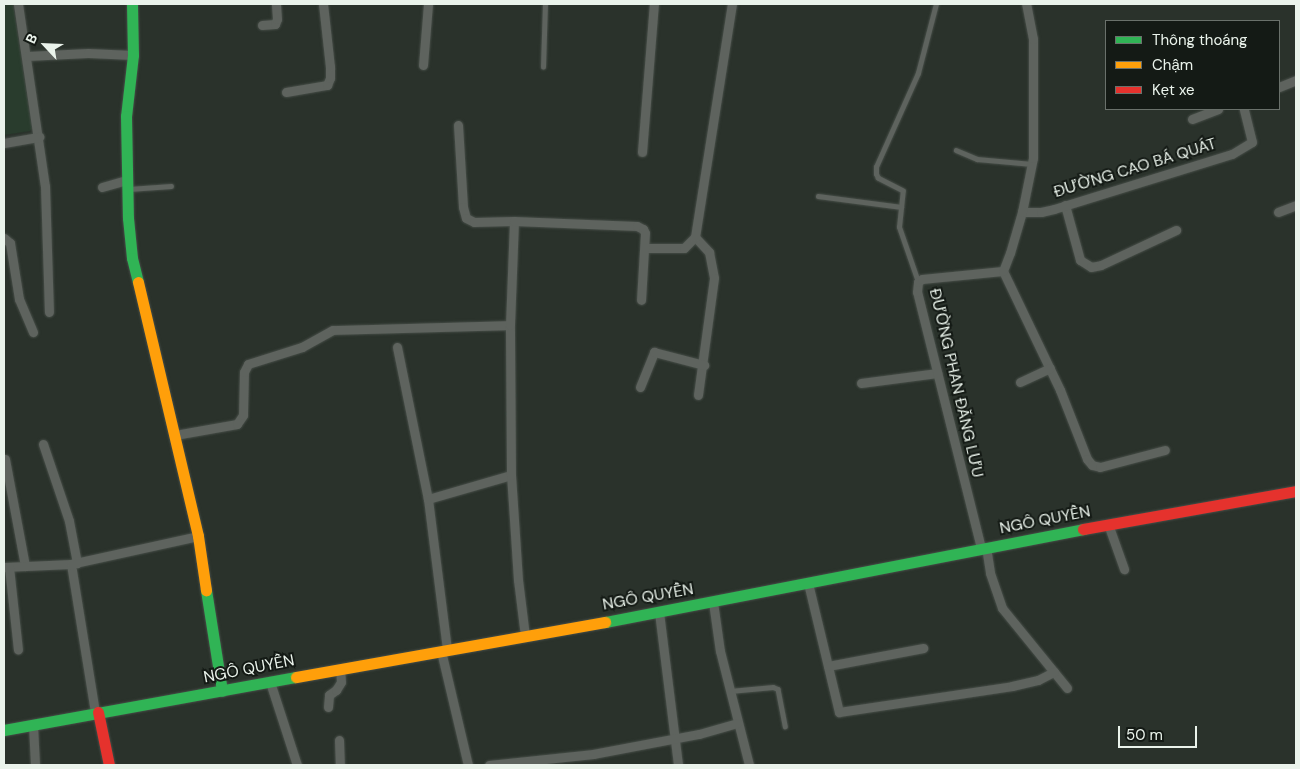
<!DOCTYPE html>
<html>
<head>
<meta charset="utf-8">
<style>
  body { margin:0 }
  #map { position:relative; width:1300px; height:769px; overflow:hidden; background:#2a322b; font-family:"DM Sans",sans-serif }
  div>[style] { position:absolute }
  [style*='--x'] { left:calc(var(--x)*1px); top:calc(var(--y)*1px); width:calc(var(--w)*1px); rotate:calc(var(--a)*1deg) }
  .built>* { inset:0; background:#293c2d }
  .roads { filter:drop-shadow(0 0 1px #464d47) drop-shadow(0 0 1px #464d47) }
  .lane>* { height:4.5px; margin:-2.25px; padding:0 2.25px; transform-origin:2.25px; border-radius:2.25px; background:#5e635e }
  .street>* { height:9px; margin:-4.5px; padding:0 4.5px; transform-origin:4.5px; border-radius:4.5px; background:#5e635e }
  .fast>* { height:11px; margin:-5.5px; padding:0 5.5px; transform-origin:5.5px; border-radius:5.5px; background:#30b455 }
  .slow>* { height:11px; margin:-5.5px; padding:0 5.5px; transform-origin:5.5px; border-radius:5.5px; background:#ff9f0a }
  .jam>* { height:11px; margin:-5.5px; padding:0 5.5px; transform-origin:5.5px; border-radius:5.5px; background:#e5322d }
  span { translate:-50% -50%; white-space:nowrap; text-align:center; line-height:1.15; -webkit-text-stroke:4px #141a15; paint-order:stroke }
  .street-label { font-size:16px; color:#eaf3eb }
  .frame { position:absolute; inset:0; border:5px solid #eaf3eb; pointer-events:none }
  .legend { position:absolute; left:1105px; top:20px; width:175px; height:90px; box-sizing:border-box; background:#141a15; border:1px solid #6a716b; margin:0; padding:6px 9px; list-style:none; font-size:15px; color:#eaf3eb }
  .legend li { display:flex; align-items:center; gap:10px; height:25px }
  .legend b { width:25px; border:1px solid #6a716b }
  .north { position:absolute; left:20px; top:20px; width:50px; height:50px; -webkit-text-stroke:4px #141a15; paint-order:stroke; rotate:295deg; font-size:14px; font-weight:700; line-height:20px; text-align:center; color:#eaf3eb }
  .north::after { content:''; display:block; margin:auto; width:18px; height:22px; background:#eaf3eb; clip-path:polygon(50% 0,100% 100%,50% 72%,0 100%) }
  .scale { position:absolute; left:1118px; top:726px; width:79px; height:22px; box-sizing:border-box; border:2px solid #eaf3eb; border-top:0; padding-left:6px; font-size:15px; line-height:18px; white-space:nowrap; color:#eaf3eb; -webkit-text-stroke:4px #141a15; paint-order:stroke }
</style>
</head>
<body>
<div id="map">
  <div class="built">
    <div style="clip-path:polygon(13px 4px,32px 128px,30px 131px,4px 135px,4px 5px)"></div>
  </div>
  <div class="roads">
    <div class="lane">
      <div style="--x:543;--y:67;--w:63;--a:-88.2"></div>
      <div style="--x:956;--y:150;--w:23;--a:23"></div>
      <div style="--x:977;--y:159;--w:55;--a:5.2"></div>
      <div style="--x:129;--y:189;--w:42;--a:-4.1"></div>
      <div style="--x:818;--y:196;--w:84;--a:7.5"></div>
      <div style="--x:918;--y:282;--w:58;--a:-109.1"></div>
      <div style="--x:899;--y:227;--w:36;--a:-84"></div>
      <div style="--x:903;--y:191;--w:28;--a:-153"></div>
      <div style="--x:878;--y:178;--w:4;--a:-117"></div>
      <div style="--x:876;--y:174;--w:7;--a:-90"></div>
      <div style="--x:876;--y:167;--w:103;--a:-65.9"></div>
      <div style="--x:918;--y:73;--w:71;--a:-75.4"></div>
      <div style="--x:730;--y:691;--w:43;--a:-5.3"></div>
      <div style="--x:773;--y:687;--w:5;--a:22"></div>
      <div style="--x:778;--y:689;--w:38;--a:79"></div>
    </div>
    <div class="street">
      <div style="--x:18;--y:4;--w:184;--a:81.6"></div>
      <div style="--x:45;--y:186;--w:126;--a:88.2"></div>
      <div style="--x:262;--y:25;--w:13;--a:-4"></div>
      <div style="--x:275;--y:24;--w:5;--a:-68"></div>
      <div style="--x:277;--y:19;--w:15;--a:-94"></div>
      <div style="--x:27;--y:56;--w:61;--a:-2.8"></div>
      <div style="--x:88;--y:53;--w:45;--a:2.5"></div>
      <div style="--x:423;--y:65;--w:61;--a:-85.3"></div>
      <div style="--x:1279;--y:87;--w:18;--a:-22"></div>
      <div style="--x:286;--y:92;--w:42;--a:-9.7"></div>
      <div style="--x:327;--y:85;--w:8;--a:-67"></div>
      <div style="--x:330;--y:78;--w:11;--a:-90"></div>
      <div style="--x:330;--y:67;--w:63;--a:-96.3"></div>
      <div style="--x:1192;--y:119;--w:28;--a:-21"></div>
      <div style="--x:458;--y:125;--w:82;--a:86.5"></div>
      <div style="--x:463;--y:207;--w:11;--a:75"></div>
      <div style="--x:466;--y:218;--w:9;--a:27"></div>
      <div style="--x:474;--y:222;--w:40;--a:-1.4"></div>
      <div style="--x:4;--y:143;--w:36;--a:-10"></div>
      <div style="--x:642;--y:152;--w:148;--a:-85.4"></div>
      <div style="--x:102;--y:187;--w:26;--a:-16"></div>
      <div style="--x:1065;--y:205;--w:57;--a:74.7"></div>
      <div style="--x:1080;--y:260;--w:13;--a:32"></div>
      <div style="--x:1091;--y:267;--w:10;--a:-11"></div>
      <div style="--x:1101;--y:265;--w:83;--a:-25"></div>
      <div style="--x:1022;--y:212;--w:19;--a:0"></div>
      <div style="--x:1041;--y:212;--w:13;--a:-13"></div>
      <div style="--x:1054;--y:209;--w:186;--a:-17.2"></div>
      <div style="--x:1232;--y:154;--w:23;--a:-31"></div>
      <div style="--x:1252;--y:142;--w:34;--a:-104"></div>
      <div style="--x:1278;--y:212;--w:19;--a:-21"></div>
      <div style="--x:695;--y:237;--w:21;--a:47"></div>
      <div style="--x:709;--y:252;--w:26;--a:79"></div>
      <div style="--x:714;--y:278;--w:118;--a:97.8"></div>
      <div style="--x:4;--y:238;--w:8;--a:40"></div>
      <div style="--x:10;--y:243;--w:57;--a:80.9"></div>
      <div style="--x:19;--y:299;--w:36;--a:67"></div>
      <div style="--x:645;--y:248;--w:39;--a:0"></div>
      <div style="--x:684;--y:248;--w:16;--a:-45"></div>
      <div style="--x:695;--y:237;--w:236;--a:-81"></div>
      <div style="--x:1003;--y:271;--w:132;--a:64.4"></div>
      <div style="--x:1060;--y:390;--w:74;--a:68.6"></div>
      <div style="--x:1087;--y:459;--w:8;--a:50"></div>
      <div style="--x:1092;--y:465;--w:8;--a:14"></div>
      <div style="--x:1100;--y:467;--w:67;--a:-14.7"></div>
      <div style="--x:397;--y:347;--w:155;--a:78.5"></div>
      <div style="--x:428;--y:499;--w:152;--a:82.8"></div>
      <div style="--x:1020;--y:382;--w:33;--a:-25"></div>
      <div style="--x:861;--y:383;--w:77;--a:-7.5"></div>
      <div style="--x:640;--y:387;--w:38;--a:-68"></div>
      <div style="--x:654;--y:352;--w:52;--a:14.6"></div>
      <div style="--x:175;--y:435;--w:63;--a:-10.1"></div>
      <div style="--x:237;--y:424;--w:11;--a:-56"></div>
      <div style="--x:243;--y:415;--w:43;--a:-88.7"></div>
      <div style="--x:244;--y:372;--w:9;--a:-63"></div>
      <div style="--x:248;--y:364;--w:57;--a:-17.5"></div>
      <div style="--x:302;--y:347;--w:35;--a:-29"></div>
      <div style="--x:333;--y:330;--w:177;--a:-1.6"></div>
      <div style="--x:43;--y:444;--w:81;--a:71.3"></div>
      <div style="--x:69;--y:521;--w:43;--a:79.2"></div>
      <div style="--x:5;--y:459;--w:109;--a:79.4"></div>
      <div style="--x:428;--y:499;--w:86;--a:-16.1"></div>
      <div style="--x:1108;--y:524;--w:48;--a:70.4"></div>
      <div style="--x:986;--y:547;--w:26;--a:81"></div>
      <div style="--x:990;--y:573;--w:37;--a:71"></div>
      <div style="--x:1002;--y:608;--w:103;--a:50.9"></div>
      <div style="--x:981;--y:548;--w:264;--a:-104"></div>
      <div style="--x:917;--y:292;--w:10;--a:-84"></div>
      <div style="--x:918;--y:282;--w:5;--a:-37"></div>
      <div style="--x:922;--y:279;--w:81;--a:-5.6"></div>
      <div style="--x:1003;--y:271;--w:19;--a:-69"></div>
      <div style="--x:1010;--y:253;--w:43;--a:-73.7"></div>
      <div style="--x:1022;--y:212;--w:55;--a:-78.5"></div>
      <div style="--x:1033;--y:158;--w:119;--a:-90"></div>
      <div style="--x:1033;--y:39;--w:36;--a:-101"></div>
      <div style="--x:71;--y:564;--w:151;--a:80.8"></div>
      <div style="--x:4;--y:567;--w:67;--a:-2.6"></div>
      <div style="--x:71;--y:564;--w:130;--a:-12.4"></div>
      <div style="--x:9;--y:567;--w:83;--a:83.8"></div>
      <div style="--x:808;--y:583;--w:133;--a:76.5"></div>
      <div style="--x:839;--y:712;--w:175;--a:-8.5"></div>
      <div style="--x:1012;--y:686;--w:27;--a:-13"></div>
      <div style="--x:1038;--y:680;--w:18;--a:-27"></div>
      <div style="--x:713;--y:602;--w:49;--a:81.9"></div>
      <div style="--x:720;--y:651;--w:118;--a:75.7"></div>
      <div style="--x:659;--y:612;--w:154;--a:82.9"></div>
      <div style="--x:525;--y:636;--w:56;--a:-97.1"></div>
      <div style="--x:518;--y:580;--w:105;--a:-93.8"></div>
      <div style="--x:511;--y:475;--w:150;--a:-90.4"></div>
      <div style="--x:510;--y:325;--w:104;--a:-87.8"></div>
      <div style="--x:514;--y:221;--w:123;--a:2.3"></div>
      <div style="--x:637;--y:226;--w:7;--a:27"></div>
      <div style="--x:643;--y:229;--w:4;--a:63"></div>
      <div style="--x:645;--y:233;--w:67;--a:93.4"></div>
      <div style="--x:441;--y:651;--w:117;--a:76.7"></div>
      <div style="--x:828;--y:666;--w:97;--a:-10.7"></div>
      <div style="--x:270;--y:682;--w:87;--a:72"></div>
      <div style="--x:328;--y:707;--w:12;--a:-85"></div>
      <div style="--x:329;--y:695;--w:9;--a:-36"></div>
      <div style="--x:336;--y:690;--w:9;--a:-58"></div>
      <div style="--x:341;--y:682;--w:13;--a:-94"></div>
      <div style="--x:33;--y:725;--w:40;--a:87.1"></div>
      <div style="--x:339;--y:740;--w:25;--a:88"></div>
      <div style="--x:489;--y:765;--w:105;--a:-6"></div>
      <div style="--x:593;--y:754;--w:108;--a:-10.7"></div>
      <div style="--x:699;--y:734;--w:40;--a:-16"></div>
    </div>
    <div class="fast">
      <div style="--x:132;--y:4;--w:51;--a:88.9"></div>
      <div style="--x:133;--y:55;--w:61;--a:96.5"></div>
      <div style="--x:126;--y:116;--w:102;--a:88.9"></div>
      <div style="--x:128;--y:218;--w:40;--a:84.3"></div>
      <div style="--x:132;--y:258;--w:25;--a:76"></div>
      <div style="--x:206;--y:590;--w:102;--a:81"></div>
      <div style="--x:605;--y:622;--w:487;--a:-11"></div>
      <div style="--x:4;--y:730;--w:297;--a:-10.3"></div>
    </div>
    <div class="slow">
      <div style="--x:138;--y:282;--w:261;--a:76.7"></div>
      <div style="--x:198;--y:536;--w:55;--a:81.6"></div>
      <div style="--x:296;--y:677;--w:314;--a:-10.1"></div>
    </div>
    <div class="jam">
      <div style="--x:1083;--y:529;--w:216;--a:-10.1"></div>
      <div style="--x:98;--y:712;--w:54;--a:78.3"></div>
    </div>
  </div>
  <div class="street-label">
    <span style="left:1135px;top:168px;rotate:-17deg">ĐƯỜNG CAO BÁ QUÁT</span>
    <span style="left:956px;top:383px;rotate:77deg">ĐƯỜNG PHAN ĐĂNG LƯU</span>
    <span style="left:1045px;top:520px;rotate:-11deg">NGÔ QUYỀN</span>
    <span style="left:648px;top:597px;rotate:-10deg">NGÔ QUYỀN</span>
    <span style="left:249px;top:669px;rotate:-11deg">NGÔ QUYỀN</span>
  </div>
  <div class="frame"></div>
  <ul class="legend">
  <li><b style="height:6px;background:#30b455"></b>Thông thoáng</li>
  <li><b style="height:6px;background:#ff9f0a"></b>Chậm</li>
  <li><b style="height:6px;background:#e5322d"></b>Kẹt xe</li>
  </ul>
  <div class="north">B</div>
  <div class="scale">50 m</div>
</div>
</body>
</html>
